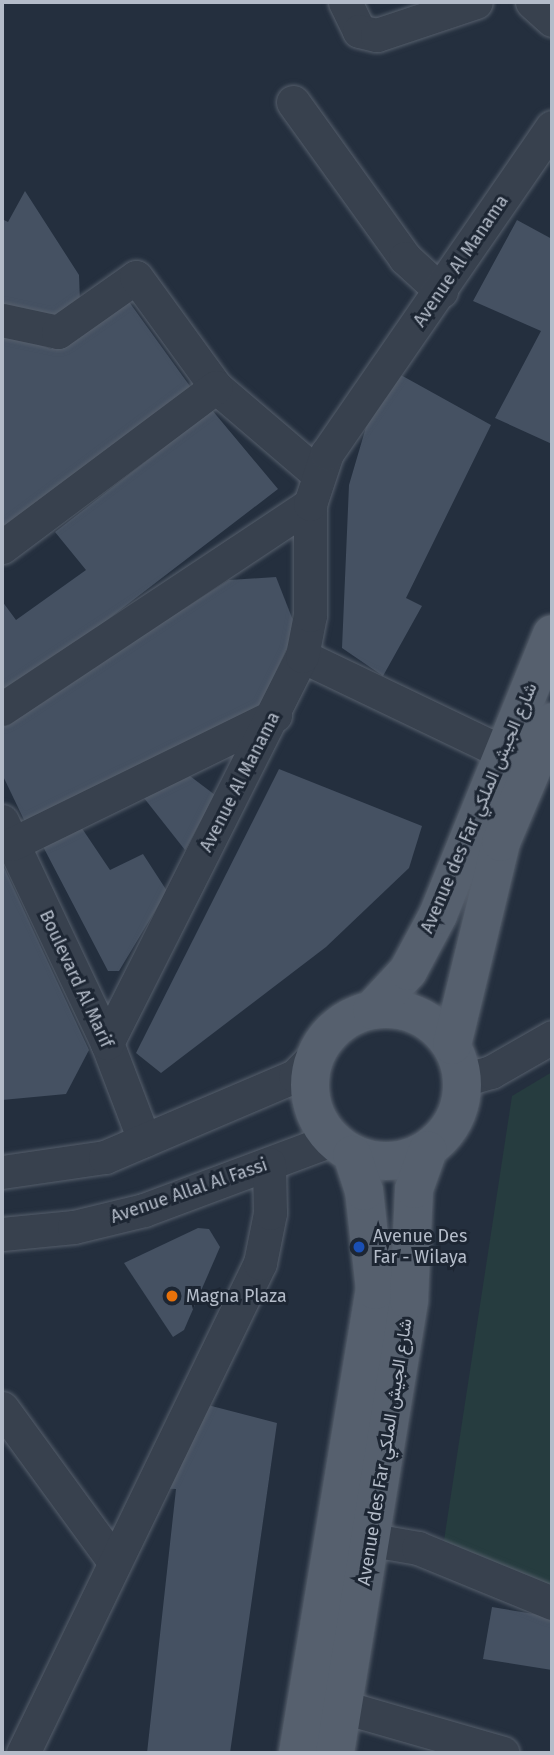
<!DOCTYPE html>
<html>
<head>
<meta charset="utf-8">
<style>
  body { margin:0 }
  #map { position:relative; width:554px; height:1755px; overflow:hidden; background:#242f3e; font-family:"Fira Sans",Vazirmatn,sans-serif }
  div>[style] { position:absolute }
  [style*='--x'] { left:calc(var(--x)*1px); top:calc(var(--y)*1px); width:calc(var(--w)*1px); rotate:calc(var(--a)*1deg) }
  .green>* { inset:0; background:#263c3f }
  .building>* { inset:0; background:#455162 }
  .roads { filter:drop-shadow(0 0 2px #565f6c) drop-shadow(0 0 2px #565f6c) }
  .street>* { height:33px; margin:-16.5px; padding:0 16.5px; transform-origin:16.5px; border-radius:16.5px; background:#38414e }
  .primary>* { height:38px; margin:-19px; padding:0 19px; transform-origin:19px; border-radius:19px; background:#56606e }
  .primary>.ring { margin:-19px; padding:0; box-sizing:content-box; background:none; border:38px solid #56606e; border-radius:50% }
  .dots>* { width:19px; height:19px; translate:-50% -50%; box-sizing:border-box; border:4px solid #1d2633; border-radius:50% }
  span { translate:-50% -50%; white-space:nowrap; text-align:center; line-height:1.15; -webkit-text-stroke:6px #1d2633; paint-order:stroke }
  .street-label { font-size:18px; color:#b4bcc9 }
  .poi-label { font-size:18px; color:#b4bcc9 }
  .left { translate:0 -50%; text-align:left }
  .frame { position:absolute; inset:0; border:4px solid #b4bcc9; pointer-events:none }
</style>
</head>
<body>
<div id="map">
  <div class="green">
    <div style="clip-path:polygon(552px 1072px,552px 1605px,441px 1560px,512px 1096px)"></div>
  </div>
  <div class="building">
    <div style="clip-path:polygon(25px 191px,79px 275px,80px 302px,55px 321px,2px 310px,2px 219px,8px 222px)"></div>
    <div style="clip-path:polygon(517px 220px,552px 239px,552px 444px,495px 418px,541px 331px,473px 301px)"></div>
    <div style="clip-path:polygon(127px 299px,192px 389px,2px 533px,2px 332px,51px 349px)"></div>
    <div style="clip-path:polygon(399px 374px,491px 425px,406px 598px,422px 606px,383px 676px,342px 648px,349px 485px,366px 427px)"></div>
    <div style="clip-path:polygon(212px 410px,278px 489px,47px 666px,2px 691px,2px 601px,16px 620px,86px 570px,55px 532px)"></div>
    <div style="clip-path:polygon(276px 577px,296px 628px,259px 709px,26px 824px,2px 774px,2px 725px,229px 580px)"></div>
    <div style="clip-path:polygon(279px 769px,422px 826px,409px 868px,326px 947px,161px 1073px,136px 1053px)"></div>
    <div style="clip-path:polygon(190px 776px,215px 795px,185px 850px,144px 798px)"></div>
    <div style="clip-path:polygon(75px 818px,110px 870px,143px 854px,167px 891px,119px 971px,108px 971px,37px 835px)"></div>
    <div style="clip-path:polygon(2px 863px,89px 1050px,66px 1094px,2px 1100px)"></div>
    <div style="clip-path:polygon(198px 1228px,209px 1229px,220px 1247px,184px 1330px,173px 1337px,124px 1263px)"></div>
    <div style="clip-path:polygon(200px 1403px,277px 1423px,230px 1753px,147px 1753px,176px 1489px,156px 1488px)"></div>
    <div style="clip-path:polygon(492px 1607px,552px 1617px,552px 1670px,483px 1659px)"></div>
  </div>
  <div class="roads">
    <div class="street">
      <div style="--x:345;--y:2;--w:32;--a:64"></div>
      <div style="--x:359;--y:31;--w:18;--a:13"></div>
      <div style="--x:377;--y:35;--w:104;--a:-18.4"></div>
      <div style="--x:532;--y:2;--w:27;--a:42"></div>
      <div style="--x:293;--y:102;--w:192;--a:54.3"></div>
      <div style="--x:405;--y:258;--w:49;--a:42.5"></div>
      <div style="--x:2;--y:320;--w:57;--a:12.1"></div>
      <div style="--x:58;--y:332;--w:95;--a:-35.2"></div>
      <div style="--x:136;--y:277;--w:136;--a:54"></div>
      <div style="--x:216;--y:387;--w:135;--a:40.5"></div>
      <div style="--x:2;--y:547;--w:267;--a:-36.8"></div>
      <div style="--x:302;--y:656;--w:222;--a:25.6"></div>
      <div style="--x:2;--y:709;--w:370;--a:-33.6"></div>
      <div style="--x:2;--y:821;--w:246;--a:64.7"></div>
      <div style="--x:107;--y:1043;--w:104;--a:69.1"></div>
      <div style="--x:12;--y:844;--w:293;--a:-26.1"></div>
      <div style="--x:107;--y:1043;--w:433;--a:-63.3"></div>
      <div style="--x:302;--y:656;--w:42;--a:-79"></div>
      <div style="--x:310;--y:615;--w:111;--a:-90"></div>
      <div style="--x:310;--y:504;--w:54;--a:-71.6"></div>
      <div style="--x:327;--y:453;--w:396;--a:-55.4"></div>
      <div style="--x:463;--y:1080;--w:29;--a:-16"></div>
      <div style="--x:491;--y:1072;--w:70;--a:-29.8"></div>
      <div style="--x:2;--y:1172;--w:104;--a:-8.3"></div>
      <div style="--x:105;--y:1157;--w:207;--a:-23.1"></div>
      <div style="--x:295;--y:1076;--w:29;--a:-46"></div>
      <div style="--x:2;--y:1234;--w:72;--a:-5.6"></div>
      <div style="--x:74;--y:1227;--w:72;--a:-13.7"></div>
      <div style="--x:144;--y:1210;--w:200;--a:-20.5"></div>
      <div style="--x:2;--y:1408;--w:187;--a:53.9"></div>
      <div style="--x:372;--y:1540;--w:47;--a:9.9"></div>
      <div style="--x:418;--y:1548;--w:145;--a:22.3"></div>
      <div style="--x:343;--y:1707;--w:166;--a:16"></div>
      <div style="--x:23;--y:1753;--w:544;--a:-64.19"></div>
      <div style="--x:260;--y:1263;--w:51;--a:-78.7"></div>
      <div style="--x:270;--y:1213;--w:49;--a:-91.2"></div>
    </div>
    <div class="primary">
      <div class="ring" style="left:310px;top:1009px;width:114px;height:114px"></div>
      <div style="--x:372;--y:1010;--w:53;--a:-47.3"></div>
      <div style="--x:408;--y:971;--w:64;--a:-61.8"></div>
      <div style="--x:438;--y:915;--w:303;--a:-67.9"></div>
      <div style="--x:452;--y:1045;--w:209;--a:-76.4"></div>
      <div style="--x:501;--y:842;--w:130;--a:-67"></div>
      <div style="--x:298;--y:1753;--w:469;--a:-80.6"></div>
      <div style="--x:375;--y:1290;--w:100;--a:-96.3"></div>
      <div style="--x:364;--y:1191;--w:38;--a:-108"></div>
      <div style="--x:335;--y:1753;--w:459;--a:-80.7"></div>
      <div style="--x:409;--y:1300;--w:111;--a:-87.4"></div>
      <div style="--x:414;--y:1189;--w:41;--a:-70.3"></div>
    </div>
  </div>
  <div class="dots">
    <div style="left:359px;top:1247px;background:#1a4fb4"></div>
    <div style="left:172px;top:1296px;background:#e8710a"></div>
  </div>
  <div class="street-label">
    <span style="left:461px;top:261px;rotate:-56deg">Avenue Al Manama</span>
    <span style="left:240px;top:782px;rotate:-63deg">Avenue Al Manama</span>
    <span style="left:479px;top:808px;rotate:-67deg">Avenue des Far شارع الجيش الملكي</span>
    <span style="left:76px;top:979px;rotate:65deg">Boulevard Al Marif</span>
    <span style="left:189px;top:1191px;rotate:-19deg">Avenue Allal Al Fassi</span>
    <span style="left:385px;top:1452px;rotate:-81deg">Avenue des Far شارع الجيش الملكي</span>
  </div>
  <div class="poi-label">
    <span class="left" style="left:373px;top:1247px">Avenue Des<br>Far - Wilaya</span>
    <span class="left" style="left:186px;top:1296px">Magna Plaza</span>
  </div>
  <div class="frame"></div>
</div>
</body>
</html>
